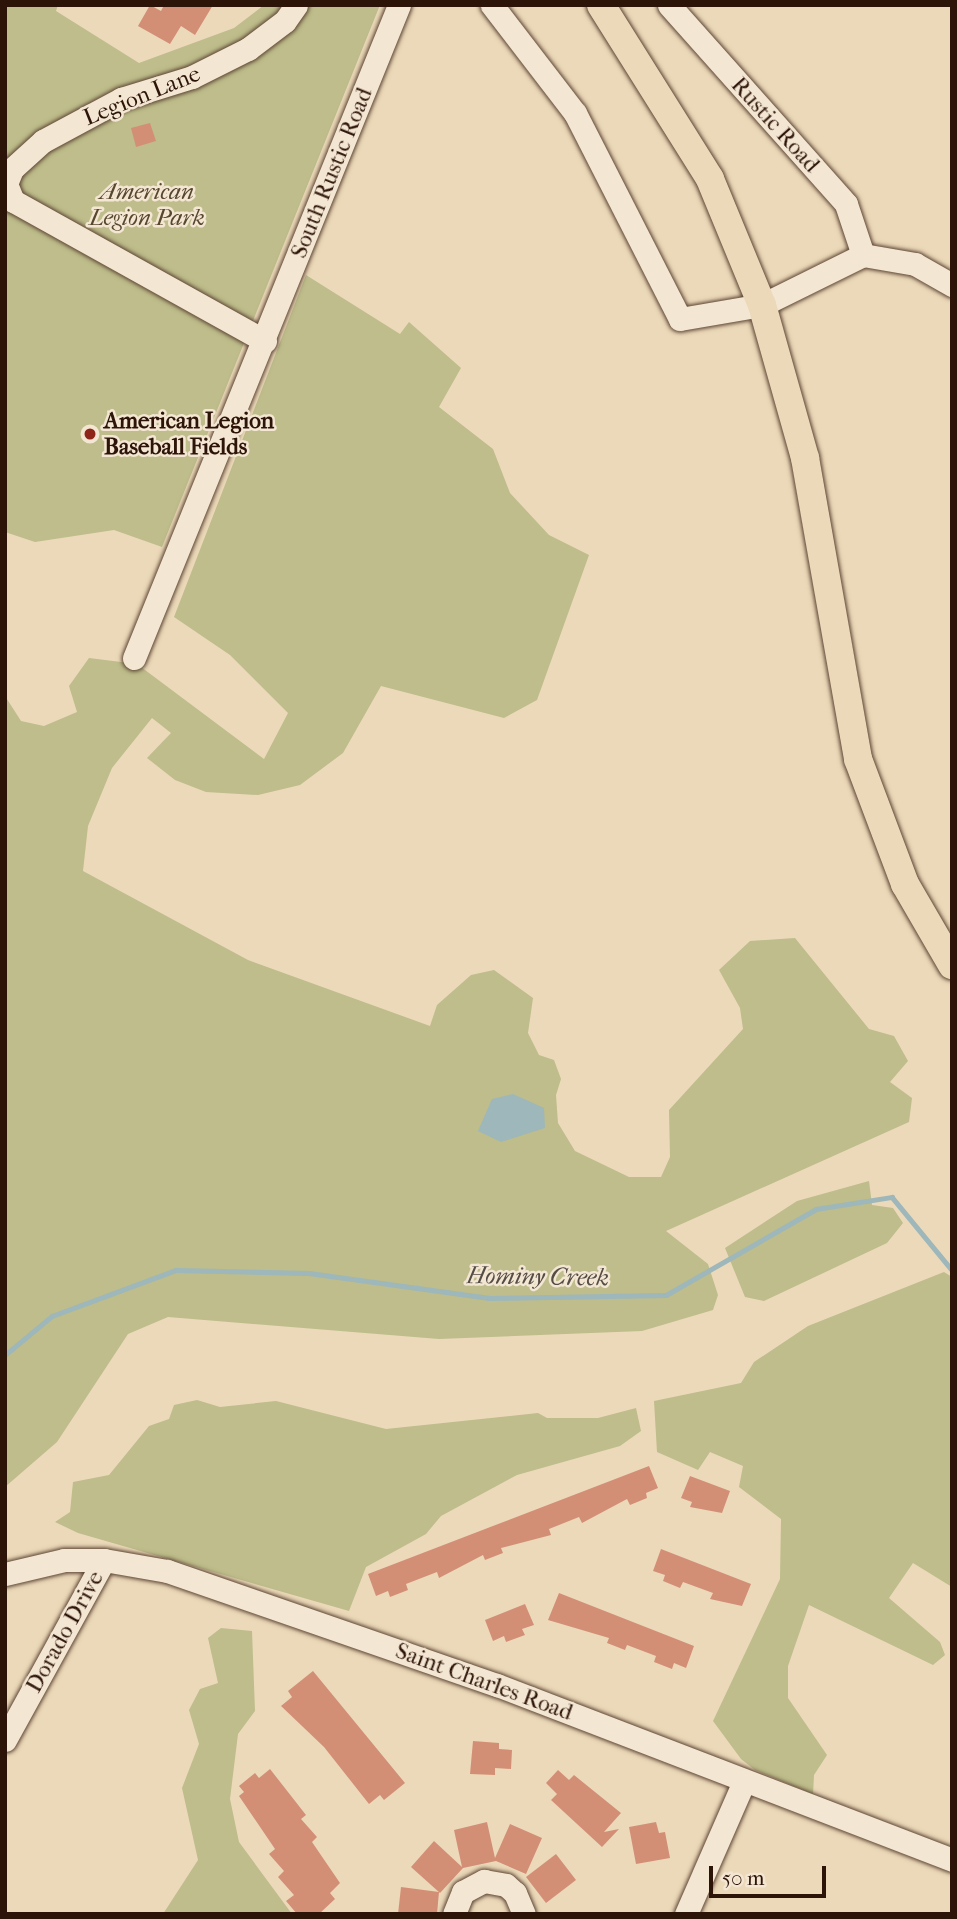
<!DOCTYPE html>
<html>
<head>
<meta charset="utf-8">
<style>
  body { margin:0 }
  #map { position:relative; width:957px; height:1919px; overflow:hidden; background:#ecd9b9; font-family:"IM FELL French Canon",serif }
  div>[style] { position:absolute }
  [style*='--x'] { left:calc(var(--x)*1px); top:calc(var(--y)*1px); width:calc(var(--w)*1px); rotate:calc(var(--a)*1deg) }
  .green>* { inset:0; background:#bebd8b }
  .water>* { inset:0; background:#9db7ba }
  .stream>* { height:4.5px; margin:-2.25px; padding:0 2.25px; transform-origin:2.25px; border-radius:2.25px; background:#9db7ba }
  .building>* { inset:0; background:#d38f76 }
  .roads { filter:drop-shadow(0 0 2px #5d4534) drop-shadow(0 0 2px #5d4534) }
  .minor>* { height:23px; margin:-11.5px; padding:0 11.5px; transform-origin:11.5px; border-radius:11.5px; background:#f3e6d2 }
  .major>* { height:28px; margin:-14px; padding:0 14px; transform-origin:14px; border-radius:14px; background:#ecd9b9 }
  .dots>* { width:19px; height:19px; translate:-50% -50%; box-sizing:border-box; border:4px solid #f3e6d2; border-radius:50% }
  span { translate:-50% -50%; white-space:nowrap; text-align:center; line-height:1.15; -webkit-text-stroke:5px #f3e6d2; paint-order:stroke }
  .street-label { font-size:23px; color:#2d1408 }
  .park-label { font-size:23px; color:#58472f; font-style:italic }
  .poi-label { font-size:23px; color:#2d1408; font-weight:700 }
  .left { translate:0 -50%; text-align:left }
  .water-label { font-size:24px; color:#544d46; font-style:italic }
  .frame { position:absolute; inset:0; border:7px solid #2d1408; pointer-events:none }
  .scale { position:absolute; left:709px; top:1866px; width:117px; height:32px; box-sizing:border-box; border:4px solid #2d1408; border-top:0; padding-left:9px; font-size:21px; line-height:24px; white-space:nowrap; color:#2d1408; -webkit-text-stroke:5px #f3e6d2; paint-order:stroke }
</style>
</head>
<body>
<div id="map">
  <div class="green">
    <div style="clip-path:polygon(5px 5px,58px 5px,56px 11px,139px 63px,234px 28px,264px 5px,380px 5px,162px 547px,114px 530px,35px 542px,5px 532px)"></div>
    <div style="clip-path:polygon(306px 275px,400px 334px,409px 322px,461px 368px,439px 407px,493px 449px,510px 493px,549px 535px,589px 555px,537px 700px,504px 718px,381px 686px,343px 753px,300px 785px,258px 795px,206px 792px,175px 780px,147px 758px,171px 733px,152px 718px,112px 768px,88px 826px,83px 871px,248px 960px,430px 1026px,437px 1005px,471px 975px,494px 970px,533px 998px,528px 1033px,539px 1055px,554px 1060px,561px 1079px,556px 1095px,558px 1123px,575px 1151px,629px 1177px,661px 1177px,670px 1157px,669px 1110px,743px 1029px,740px 1008px,719px 970px,750px 941px,795px 938px,869px 1029px,894px 1036px,908px 1061px,890px 1082px,912px 1098px,909px 1122px,666px 1231px,708px 1264px,718px 1295px,713px 1310px,642px 1331px,439px 1339px,168px 1317px,128px 1334px,57px 1442px,5px 1487px,5px 696px,21px 721px,44px 726px,77px 712px,69px 686px,89px 658px,137px 664px,264px 759px,288px 713px,230px 655px,174px 617px)"></div>
    <div style="clip-path:polygon(869px 1181px,872px 1205px,893px 1208px,903px 1223px,887px 1243px,764px 1301px,745px 1297px,725px 1248px,797px 1201px)"></div>
    <div style="clip-path:polygon(944px 1272px,952px 1277px,952px 1587px,913px 1563px,889px 1598px,940px 1642px,945px 1655px,933px 1665px,809px 1605px,788px 1666px,788px 1698px,827px 1755px,814px 1775px,813px 1794px,755px 1770px,741px 1759px,713px 1721px,780px 1579px,781px 1519px,739px 1487px,743px 1466px,710px 1452px,698px 1470px,657px 1452px,654px 1401px,741px 1383px,754px 1362px,808px 1326px)"></div>
    <div style="clip-path:polygon(197px 1400px,220px 1407px,276px 1401px,386px 1429px,538px 1413px,547px 1418px,598px 1418px,636px 1408px,641px 1431px,620px 1446px,517px 1475px,441px 1516px,426px 1534px,366px 1567px,349px 1611px,78px 1533px,55px 1522px,70px 1512px,73px 1482px,109px 1475px,149px 1426px,169px 1419px,174px 1405px)"></div>
    <div style="clip-path:polygon(221px 1628px,252px 1631px,255px 1711px,238px 1734px,230px 1799px,239px 1842px,292px 1914px,163px 1914px,198px 1860px,182px 1788px,199px 1744px,189px 1710px,200px 1689px,218px 1683px,208px 1638px)"></div>
  </div>
  <div class="water">
    <div style="clip-path:polygon(513px 1094px,544px 1108px,545px 1128px,501px 1142px,478px 1131px,492px 1099px)"></div>
  </div>
  <div class="stream">
    <div style="--x:5;--y:1355;--w:61;--a:-39.7"></div>
    <div style="--x:52;--y:1316;--w:132;--a:-20.4"></div>
    <div style="--x:176;--y:1270;--w:133;--a:1.3"></div>
    <div style="--x:309;--y:1273;--w:182;--a:7.9"></div>
    <div style="--x:489;--y:1298;--w:177;--a:-1"></div>
    <div style="--x:666;--y:1295;--w:173;--a:-29.8"></div>
    <div style="--x:816;--y:1209;--w:77;--a:-9"></div>
    <div style="--x:892;--y:1197;--w:94;--a:50.6"></div>
  </div>
  <div class="building">
    <div style="clip-path:polygon(150px 5px,161px 11px,164px 5px,213px 5px,195px 35px,181px 26px,170px 44px,138px 26px)"></div>
    <div style="clip-path:polygon(150px 123px,156px 141px,136px 147px,131px 128px)"></div>
    <div style="clip-path:polygon(649px 1466px,658px 1488px,646px 1493px,647px 1498px,630px 1505px,627px 1499px,582px 1523px,579px 1517px,549px 1529px,551px 1535px,501px 1548px,503px 1553px,485px 1560px,483px 1555px,439px 1578px,437px 1572px,406px 1584px,408px 1590px,390px 1597px,388px 1591px,376px 1596px,368px 1574px)"></div>
    <div style="clip-path:polygon(690px 1476px,730px 1491px,722px 1513px,690px 1507px,692px 1502px,681px 1498px)"></div>
    <div style="clip-path:polygon(661px 1549px,751px 1584px,742px 1606px,710px 1599px,713px 1593px,683px 1582px,680px 1588px,663px 1581px,665px 1575px,653px 1571px)"></div>
    <div style="clip-path:polygon(559px 1593px,694px 1646px,686px 1668px,674px 1663px,672px 1669px,654px 1662px,656px 1656px,627px 1645px,625px 1650px,607px 1643px,609px 1638px,548px 1620px)"></div>
    <div style="clip-path:polygon(525px 1604px,534px 1625px,522px 1629px,525px 1635px,506px 1642px,504px 1636px,493px 1641px,485px 1620px)"></div>
    <div style="clip-path:polygon(313px 1671px,405px 1783px,384px 1800px,380px 1795px,369px 1804px,324px 1747px,281px 1706px,292px 1697px,288px 1691px)"></div>
    <div style="clip-path:polygon(473px 1741px,499px 1743px,499px 1749px,512px 1750px,511px 1769px,495px 1768px,495px 1775px,470px 1774px)"></div>
    <div style="clip-path:polygon(270px 1769px,306px 1815px,301px 1819px,317px 1837px,312px 1842px,340px 1883px,330px 1893px,335px 1899px,319px 1914px,297px 1914px,286px 1901px,294px 1895px,278px 1877px,284px 1871px,269px 1854px,275px 1849px,239px 1796px,244px 1792px,239px 1786px,255px 1773px,259px 1778px)"></div>
    <div style="clip-path:polygon(558px 1770px,569px 1780px,574px 1775px,621px 1813px,604px 1832px,619px 1829px,602px 1847px,551px 1800px,557px 1794px,546px 1783px)"></div>
    <div style="clip-path:polygon(487px 1822px,495px 1858px,510px 1824px,542px 1838px,526px 1874px,496px 1861px,463px 1868px,440px 1893px,411px 1867px,434px 1841px,462px 1867px,454px 1830px)"></div>
    <div style="clip-path:polygon(656px 1822px,659px 1833px,665px 1832px,670px 1858px,636px 1864px,629px 1827px)"></div>
    <div style="clip-path:polygon(556px 1854px,576px 1880px,546px 1903px,526px 1877px)"></div>
    <div style="clip-path:polygon(401px 1887px,439px 1892px,437px 1914px,398px 1914px)"></div>
  </div>
  <div class="roads">
    <div class="minor">
      <div style="--x:492;--y:5;--w:136;--a:52.5"></div>
      <div style="--x:575;--y:113;--w:231;--a:63"></div>
      <div style="--x:680;--y:319;--w:83;--a:-9.7"></div>
      <div style="--x:762;--y:305;--w:113;--a:-26.3"></div>
      <div style="--x:669;--y:5;--w:266;--a:48.3"></div>
      <div style="--x:846;--y:204;--w:54;--a:71.6"></div>
      <div style="--x:863;--y:255;--w:53;--a:9.8"></div>
      <div style="--x:915;--y:264;--w:43;--a:29.6"></div>
      <div style="--x:265;--y:341;--w:288;--a:-150.9"></div>
      <div style="--x:13;--y:201;--w:18;--a:-112"></div>
      <div style="--x:6;--y:184;--w:16;--a:-68"></div>
      <div style="--x:12;--y:169;--w:42;--a:-42.1"></div>
      <div style="--x:43;--y:141;--w:89;--a:-28.3"></div>
      <div style="--x:121;--y:99;--w:74;--a:-17.2"></div>
      <div style="--x:192;--y:77;--w:63;--a:-26.6"></div>
      <div style="--x:248;--y:49;--w:46;--a:-37.1"></div>
      <div style="--x:285;--y:21;--w:19;--a:-55"></div>
      <div style="--x:134;--y:658;--w:705;--a:-67.91"></div>
      <div style="--x:5;--y:1574;--w:61;--a:-13.3"></div>
      <div style="--x:64;--y:1560;--w:40;--a:0"></div>
      <div style="--x:104;--y:1560;--w:64;--a:9.9"></div>
      <div style="--x:167;--y:1571;--w:349;--a:19.1"></div>
      <div style="--x:497;--y:1685;--w:487;--a:21"></div>
      <div style="--x:5;--y:1740;--w:205;--a:-61.2"></div>
      <div style="--x:454;--y:1914;--w:24;--a:-68"></div>
      <div style="--x:463;--y:1892;--w:24;--a:-28"></div>
      <div style="--x:484;--y:1881;--w:22;--a:10"></div>
      <div style="--x:506;--y:1885;--w:12;--a:42"></div>
      <div style="--x:515;--y:1893;--w:23;--a:67"></div>
      <div style="--x:686;--y:1914;--w:145;--a:-66.4"></div>
    </div>
    <div class="major">
      <div style="--x:601;--y:5;--w:205;--a:57.9"></div>
      <div style="--x:710;--y:179;--w:136;--a:67.6"></div>
      <div style="--x:762;--y:305;--w:159;--a:74.3"></div>
      <div style="--x:805;--y:458;--w:306;--a:80"></div>
      <div style="--x:858;--y:759;--w:134;--a:69.4"></div>
      <div style="--x:905;--y:884;--w:94;--a:59.9"></div>
    </div>
  </div>
  <div class="dots">
    <div style="left:90px;top:434px;background:#8f2418"></div>
  </div>
  <div class="street-label">
    <span style="left:142px;top:96px;rotate:-22deg">Legion Lane</span>
    <span style="left:775px;top:125px;rotate:48deg">Rustic Road</span>
    <span style="left:332px;top:173px;rotate:-68deg">South Rustic Road</span>
    <span style="left:65px;top:1632px;rotate:-61deg">Dorado Drive</span>
    <span style="left:484px;top:1682px;rotate:20deg">Saint Charles Road</span>
  </div>
  <div class="park-label">
    <span style="left:147px;top:205px">American<br>Legion Park</span>
  </div>
  <div class="poi-label">
    <span class="left" style="left:104px;top:434px">American Legion<br>Baseball Fields</span>
  </div>
  <div class="water-label">
    <span style="left:538px;top:1277px;rotate:1deg">Hominy Creek</span>
  </div>
  <div class="frame"></div>
  <div class="scale">50 m</div>
</div>
</body>
</html>
